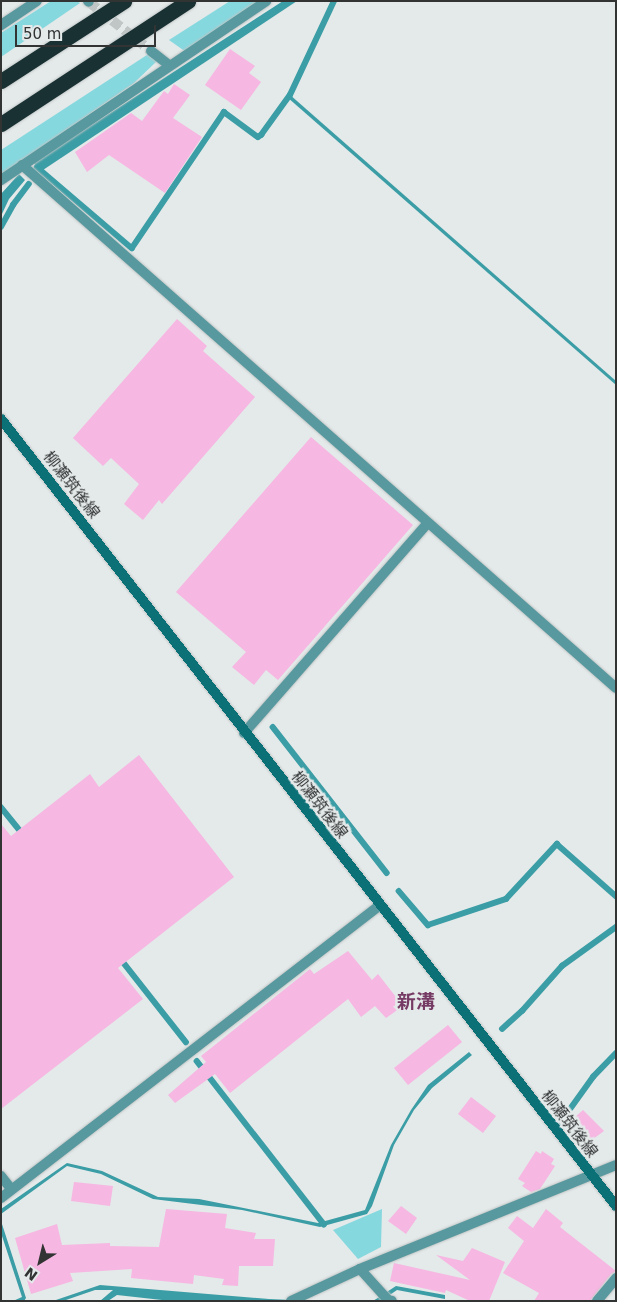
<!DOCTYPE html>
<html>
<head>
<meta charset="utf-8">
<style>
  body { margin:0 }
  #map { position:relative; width:617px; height:1302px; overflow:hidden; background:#e4e9e9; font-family:"DejaVu Sans","Noto Sans JP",sans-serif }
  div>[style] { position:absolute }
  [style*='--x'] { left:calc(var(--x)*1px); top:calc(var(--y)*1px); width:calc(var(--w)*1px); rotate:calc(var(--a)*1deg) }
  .green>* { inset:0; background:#86d8df }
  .water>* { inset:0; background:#3b9da5 }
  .stream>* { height:5.5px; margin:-2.75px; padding:0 2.75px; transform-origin:2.75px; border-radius:2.75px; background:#3b9da5 }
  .building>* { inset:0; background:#f6b7e2 }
  .street-tunnel>* { height:10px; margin-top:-5px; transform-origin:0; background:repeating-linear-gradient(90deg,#c0c5c5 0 10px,transparent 0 15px) }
  .roads { filter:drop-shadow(0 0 1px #c0c5c5) drop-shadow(0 0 1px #c0c5c5) }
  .street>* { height:10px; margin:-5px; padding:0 5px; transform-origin:5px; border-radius:5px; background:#58999f }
  .secondary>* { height:10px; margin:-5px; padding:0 5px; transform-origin:5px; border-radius:5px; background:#0c7077 }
  .highway>* { height:15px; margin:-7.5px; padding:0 7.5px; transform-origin:7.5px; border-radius:7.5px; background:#193133 }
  span { translate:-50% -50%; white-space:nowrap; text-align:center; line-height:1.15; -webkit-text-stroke:5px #e4e9e9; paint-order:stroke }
  .street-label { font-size:16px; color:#323434 }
  .quarter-label { font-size:19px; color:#763b65; font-weight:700 }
  .frame { position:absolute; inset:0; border:2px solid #323434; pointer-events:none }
  .north { position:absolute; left:15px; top:1237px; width:50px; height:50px; -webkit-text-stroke:4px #e4e9e9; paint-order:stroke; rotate:216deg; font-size:14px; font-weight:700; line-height:20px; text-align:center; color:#323434 }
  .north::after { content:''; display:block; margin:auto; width:18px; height:22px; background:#323434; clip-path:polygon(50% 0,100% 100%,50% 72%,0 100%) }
  .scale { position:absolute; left:15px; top:25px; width:141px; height:22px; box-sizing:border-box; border:2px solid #323434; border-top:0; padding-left:6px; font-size:15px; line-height:18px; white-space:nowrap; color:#323434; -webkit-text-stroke:4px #e4e9e9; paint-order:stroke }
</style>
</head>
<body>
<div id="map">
  <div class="green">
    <div style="clip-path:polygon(51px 1px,77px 1px,80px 3px,1px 57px,1px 33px)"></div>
    <div style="clip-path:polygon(230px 1px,264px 1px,186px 52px,169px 40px)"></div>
    <div style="clip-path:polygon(150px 53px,157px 61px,134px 83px,1px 175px,1px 150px)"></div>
    <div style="clip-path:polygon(382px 1209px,381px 1247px,358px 1259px,333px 1230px)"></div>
  </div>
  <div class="water">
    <div style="clip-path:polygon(283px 1px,297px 1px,43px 170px,33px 163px)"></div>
    <div style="clip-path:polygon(289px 94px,616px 381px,616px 385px,287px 97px)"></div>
    <div style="clip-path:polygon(19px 174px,25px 180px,9px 199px,1px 216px,1px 194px)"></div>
    <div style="clip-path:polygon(469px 1052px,472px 1055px,432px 1088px,414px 1110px,394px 1145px,372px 1206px,367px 1214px,320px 1227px,242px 1210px,153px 1199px,101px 1174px,67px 1166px,1px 1214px,1px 1209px,67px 1163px,102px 1171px,158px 1197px,199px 1199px,318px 1223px,365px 1210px,391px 1145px,411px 1110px,428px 1085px)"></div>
    <div style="clip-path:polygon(1px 1221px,26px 1298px,24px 1301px,13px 1301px,22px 1297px,1px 1233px)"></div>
    <div style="clip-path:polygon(100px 1285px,269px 1299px,315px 1301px,171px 1301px,117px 1295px,108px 1301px,100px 1301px,113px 1290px,95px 1290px,63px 1301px,53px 1301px)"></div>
    <div style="clip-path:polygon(396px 1286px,445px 1295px,445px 1299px,397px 1290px,381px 1301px,373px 1301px)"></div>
  </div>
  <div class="stream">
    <div style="--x:37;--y:167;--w:125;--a:40.5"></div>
    <div style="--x:132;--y:248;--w:164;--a:-55.9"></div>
    <div style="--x:224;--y:112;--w:42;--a:36.3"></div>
    <div style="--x:258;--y:137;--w:4;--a:-34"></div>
    <div style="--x:261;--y:135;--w:49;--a:-54.1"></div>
    <div style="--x:290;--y:95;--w:104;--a:-64.9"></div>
    <div style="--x:1;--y:227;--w:25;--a:-61"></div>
    <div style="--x:13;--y:205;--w:26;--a:-53"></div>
    <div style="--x:273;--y:727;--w:185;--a:52"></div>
    <div style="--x:1;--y:807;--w:35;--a:51"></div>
    <div style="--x:399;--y:891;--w:45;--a:49.5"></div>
    <div style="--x:428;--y:925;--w:82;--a:-18.4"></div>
    <div style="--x:506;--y:899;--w:75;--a:-47.2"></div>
    <div style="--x:557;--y:844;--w:79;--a:41.4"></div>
    <div style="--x:120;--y:958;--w:107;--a:51.8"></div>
    <div style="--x:502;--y:1029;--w:27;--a:-42"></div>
    <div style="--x:522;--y:1011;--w:60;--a:-48.4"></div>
    <div style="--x:562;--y:966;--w:67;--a:-35.8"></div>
    <div style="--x:197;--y:1061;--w:207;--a:52.1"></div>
    <div style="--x:560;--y:1123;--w:57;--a:-54.3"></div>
    <div style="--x:593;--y:1077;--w:33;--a:-46"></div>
  </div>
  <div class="building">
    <div style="clip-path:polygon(230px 49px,255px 66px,249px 73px,261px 82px,241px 110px,205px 85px)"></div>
    <div style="clip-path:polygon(174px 84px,190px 95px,173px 118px,202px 137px,165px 193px,109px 155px,87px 172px,75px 152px,131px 113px,142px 121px,164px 91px,168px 94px)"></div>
    <div style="clip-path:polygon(177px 319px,207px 346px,203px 351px,255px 397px,162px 504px,159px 500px,143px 520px,124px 504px,139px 484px,111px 458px,103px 466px,73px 438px)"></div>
    <div style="clip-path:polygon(311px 437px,413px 525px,278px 680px,266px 670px,254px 685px,232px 667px,246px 652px,176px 592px)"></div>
    <div style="clip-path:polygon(139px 755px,234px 877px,118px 968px,143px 999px,1px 1109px,1px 824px,11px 836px,90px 774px,99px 787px)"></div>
    <div style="clip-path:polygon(348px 951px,372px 980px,378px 974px,403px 1006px,386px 1018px,375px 1006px,361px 1017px,348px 999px,230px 1093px,215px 1074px,175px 1103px,168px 1095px,206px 1062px,201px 1056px,310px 969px,314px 974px)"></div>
    <div style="clip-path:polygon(448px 1025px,462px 1042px,408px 1085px,394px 1068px)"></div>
    <div style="clip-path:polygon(471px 1097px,496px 1116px,483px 1133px,458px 1114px)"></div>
    <div style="clip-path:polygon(583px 1110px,604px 1131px,582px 1147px,566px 1125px)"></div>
    <div style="clip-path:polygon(536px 1151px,541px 1154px,542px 1151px,554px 1159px,551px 1164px,555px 1166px,540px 1189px,531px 1192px,522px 1186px,525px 1183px,518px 1179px)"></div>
    <div style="clip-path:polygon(74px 1182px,113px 1186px,110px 1206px,71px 1201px)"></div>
    <div style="clip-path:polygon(401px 1206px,417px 1218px,406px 1234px,388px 1221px)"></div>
    <div style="clip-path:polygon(166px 1209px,227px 1214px,225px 1228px,256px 1233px,254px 1239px,275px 1239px,273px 1266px,239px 1266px,238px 1286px,222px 1285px,224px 1279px,194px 1275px,193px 1284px,131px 1278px,132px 1269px,70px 1273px,73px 1281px,31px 1294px,15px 1238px,57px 1224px,62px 1245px,110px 1243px,110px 1246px,159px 1247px)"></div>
    <div style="clip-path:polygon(546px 1209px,563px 1223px,560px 1227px,616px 1271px,611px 1274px,590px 1301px,534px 1301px,539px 1293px,503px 1273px,524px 1241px,508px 1228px,517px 1216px,533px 1228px)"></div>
    <div style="clip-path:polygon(472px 1248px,505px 1262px,489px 1301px,470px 1301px,446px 1290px,445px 1293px,390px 1281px,394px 1263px,470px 1280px,436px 1255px,463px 1261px)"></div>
  </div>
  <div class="street-tunnel">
    <div style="--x:89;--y:2;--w:79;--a:38.3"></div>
  </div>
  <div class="roads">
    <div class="street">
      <div style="--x:88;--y:1;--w:1;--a:45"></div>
      <div style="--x:1;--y:25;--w:43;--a:-33.7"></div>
      <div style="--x:151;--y:51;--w:23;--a:38"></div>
      <div style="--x:22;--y:165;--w:791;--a:41.36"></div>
      <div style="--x:1;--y:180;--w:320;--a:-34"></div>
      <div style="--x:244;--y:733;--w:279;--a:-48.8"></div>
      <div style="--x:1;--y:1176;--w:16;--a:52"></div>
      <div style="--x:1;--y:1198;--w:478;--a:-37.7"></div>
      <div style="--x:360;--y:1269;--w:42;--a:47.9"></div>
      <div style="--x:388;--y:1300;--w:4;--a:14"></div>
      <div style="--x:291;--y:1301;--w:76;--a:-24.9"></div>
      <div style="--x:360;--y:1269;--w:276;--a:-22.1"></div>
      <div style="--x:597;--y:1301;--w:30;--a:-50"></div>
    </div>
    <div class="secondary">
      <div style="--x:1;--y:419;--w:999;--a:51.99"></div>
    </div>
    <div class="highway">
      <div style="--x:1;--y:81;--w:147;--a:-33"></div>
      <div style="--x:1;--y:124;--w:224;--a:-33.3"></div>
    </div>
  </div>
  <div class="street-label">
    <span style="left:71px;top:485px;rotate:52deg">柳瀬筑後線</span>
    <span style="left:319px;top:805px;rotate:52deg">柳瀬筑後線</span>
    <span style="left:569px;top:1124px;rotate:52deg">柳瀬筑後線</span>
  </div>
  <div class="quarter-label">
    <span style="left:416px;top:1002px">新溝</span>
  </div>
  <div class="frame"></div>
  <div class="north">N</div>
  <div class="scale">50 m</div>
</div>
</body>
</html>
